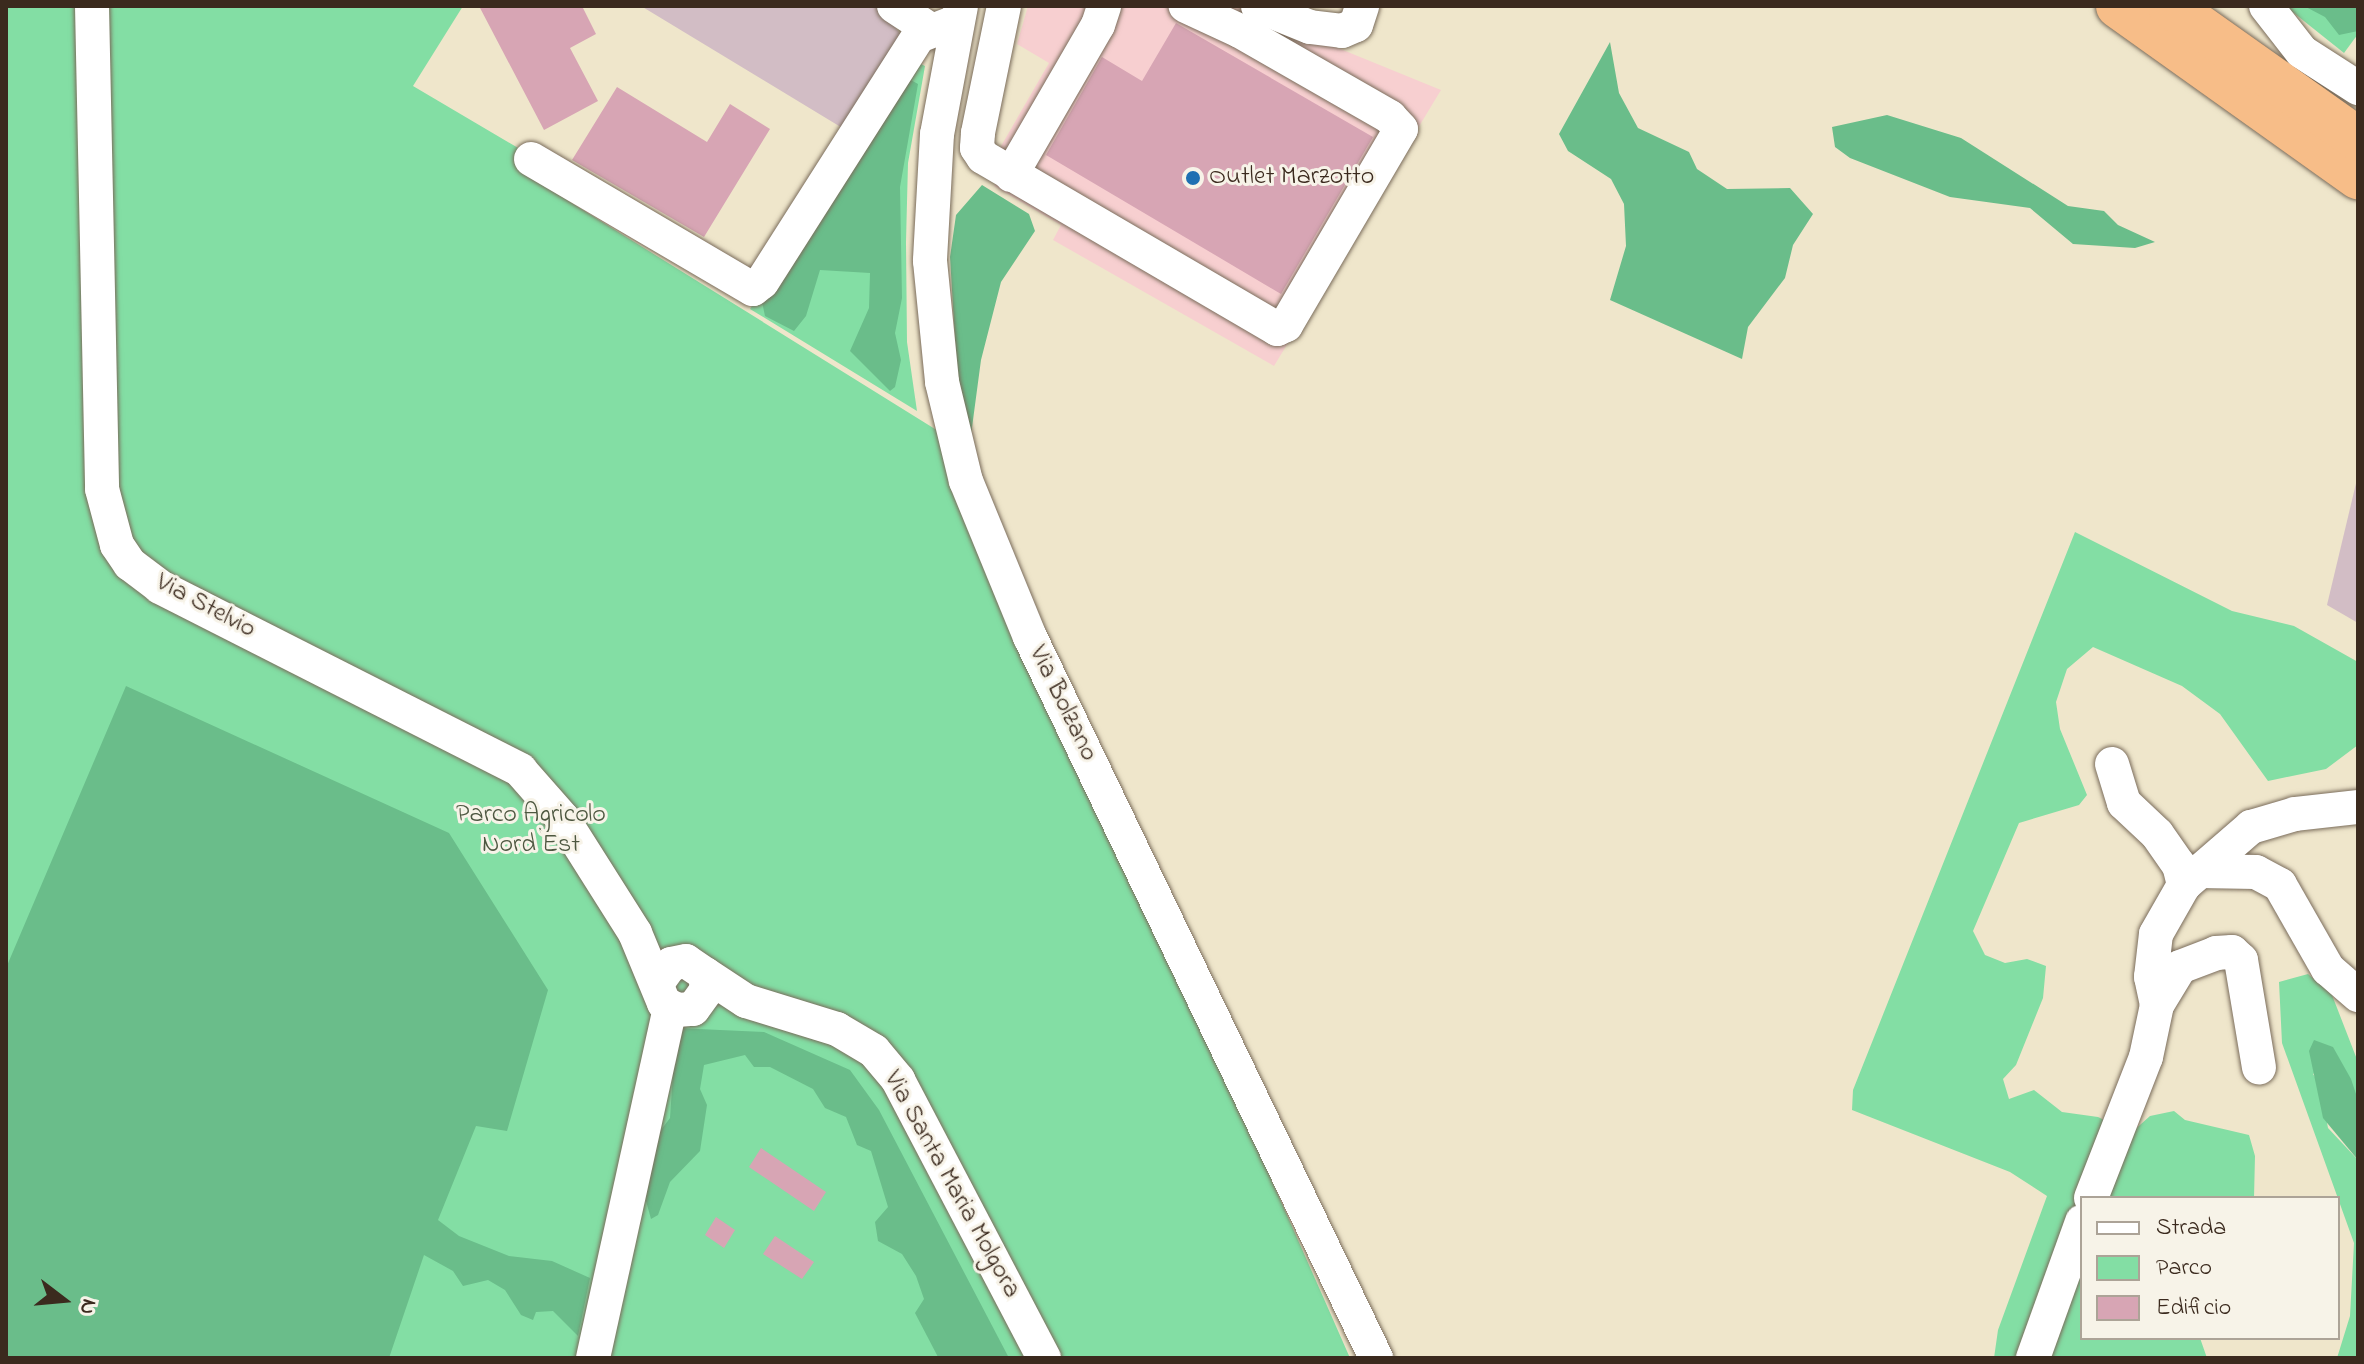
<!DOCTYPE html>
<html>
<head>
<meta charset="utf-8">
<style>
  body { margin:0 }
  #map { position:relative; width:2364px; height:1364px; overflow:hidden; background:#efe6cb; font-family:"Indie Flower",sans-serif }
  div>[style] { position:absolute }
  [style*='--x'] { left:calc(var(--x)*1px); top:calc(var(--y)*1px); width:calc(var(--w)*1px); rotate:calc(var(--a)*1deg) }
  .built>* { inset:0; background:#f7cfd0 }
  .industrial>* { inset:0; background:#d2bdc5 }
  .green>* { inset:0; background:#83dea4 }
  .forest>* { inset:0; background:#6abd8a }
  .building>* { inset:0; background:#d7a5b4 }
  .roads { filter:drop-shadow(0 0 2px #7a6c5b) drop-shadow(0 0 2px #7a6c5b) }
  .minor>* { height:34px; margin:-17px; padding:0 17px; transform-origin:17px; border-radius:17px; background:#fff }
  .highway>* { height:44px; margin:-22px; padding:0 22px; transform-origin:22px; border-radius:22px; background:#f7bd88 }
  .dots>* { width:22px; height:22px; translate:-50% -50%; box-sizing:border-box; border:4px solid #f7f3e8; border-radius:50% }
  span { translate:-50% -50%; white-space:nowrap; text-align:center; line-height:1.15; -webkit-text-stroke:6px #f7f3e8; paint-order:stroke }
  .poi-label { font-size:26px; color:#3b2a1e }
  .left { translate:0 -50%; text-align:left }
  .street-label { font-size:26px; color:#3b2a1e }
  .park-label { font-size:26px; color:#4d5740 }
  .frame { position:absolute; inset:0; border:8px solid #3b2a1e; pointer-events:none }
  .legend { position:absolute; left:2080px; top:1196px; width:260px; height:144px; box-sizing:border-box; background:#f7f3e8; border:2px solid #aca397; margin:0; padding:10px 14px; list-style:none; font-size:24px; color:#3b2a1e }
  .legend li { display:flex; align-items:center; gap:16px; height:40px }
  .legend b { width:40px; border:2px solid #aca397 }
  .north { position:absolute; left:24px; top:1260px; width:80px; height:80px; -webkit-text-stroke:6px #f7f3e8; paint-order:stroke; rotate:106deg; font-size:22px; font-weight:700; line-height:32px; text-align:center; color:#3b2a1e }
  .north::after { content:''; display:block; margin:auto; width:28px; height:36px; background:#3b2a1e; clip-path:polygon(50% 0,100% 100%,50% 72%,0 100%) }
</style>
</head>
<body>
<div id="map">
  <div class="built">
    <div style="clip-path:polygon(1028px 6px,1235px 6px,1441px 90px,1274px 366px,1053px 240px,1061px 225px,994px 186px,1008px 162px,997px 153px,1049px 63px,1017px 44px)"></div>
  </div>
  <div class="industrial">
    <div style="clip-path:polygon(641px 6px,898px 6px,890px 21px,902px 36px,844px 129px)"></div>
    <div style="clip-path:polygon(2358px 475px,2358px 623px,2327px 605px)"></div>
  </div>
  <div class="green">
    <div style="clip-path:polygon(6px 6px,463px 6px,413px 86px,547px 165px,538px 182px,943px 434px,1350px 1358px,6px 1358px)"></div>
    <div style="clip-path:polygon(2285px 6px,2358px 6px,2358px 34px,2344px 53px)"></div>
    <div style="clip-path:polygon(913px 60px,925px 66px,908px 163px,906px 242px,907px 342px,917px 411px,750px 309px)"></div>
    <div style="clip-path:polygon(2075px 532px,2232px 611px,2294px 626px,2358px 662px,2358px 745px,2326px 769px,2268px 781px,2220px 714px,2182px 686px,2093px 647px,2067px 669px,2056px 702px,2060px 729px,2087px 795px,2079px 805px,2019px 823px,1973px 931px,1985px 955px,2005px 963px,2027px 959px,2046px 966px,2043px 998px,2016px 1065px,2003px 1079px,2009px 1099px,2034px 1090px,2062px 1112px,2098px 1117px,2131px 1133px,2150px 1116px,2174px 1111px,2185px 1120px,2249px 1135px,2255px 1156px,2254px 1198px,2082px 1198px,2082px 1338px,2200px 1338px,2207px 1358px,1994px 1358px,1998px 1330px,2047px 1196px,2010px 1172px,1852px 1110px,1853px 1090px)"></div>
    <div style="clip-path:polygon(2308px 974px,2332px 995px,2358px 1062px,2358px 1100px,2336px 1059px,2313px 1074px,2320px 1084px,2328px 1128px,2358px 1160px,2358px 1358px,2337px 1358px,2350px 1316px,2354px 1243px,2282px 1043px,2279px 982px)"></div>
  </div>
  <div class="forest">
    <div style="clip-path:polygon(2304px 6px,2358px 6px,2358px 31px,2339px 35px,2325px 17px)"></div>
    <div style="clip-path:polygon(1610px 42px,1619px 93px,1638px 128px,1689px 152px,1697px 169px,1727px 189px,1790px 188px,1813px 214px,1793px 245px,1785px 278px,1748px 327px,1742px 359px,1610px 300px,1626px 246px,1624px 204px,1611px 179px,1568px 151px,1559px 134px)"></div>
    <div style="clip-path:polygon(909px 79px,918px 84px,900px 187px,902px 298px,895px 333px,901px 360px,895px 387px,890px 391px,850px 351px,869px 308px,870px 273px,820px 270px,806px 316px,794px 331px,765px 316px,762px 302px)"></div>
    <div style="clip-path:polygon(1887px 115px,1961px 138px,2068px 206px,2104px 211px,2118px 225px,2155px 242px,2135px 248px,2073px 244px,2030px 208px,1950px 197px,1850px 158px,1835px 147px,1832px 127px)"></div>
    <div style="clip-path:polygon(982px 185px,1029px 214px,1035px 231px,1001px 282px,981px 360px,971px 435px,958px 390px,950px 257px,956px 215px)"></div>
    <div style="clip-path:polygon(126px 686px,449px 833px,548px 990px,507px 1131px,476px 1126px,438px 1220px,459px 1236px,509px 1256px,552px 1261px,590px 1278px,578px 1336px,553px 1311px,536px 1312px,533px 1320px,521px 1315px,505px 1290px,488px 1280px,463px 1286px,453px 1271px,424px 1255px,389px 1358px,6px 1358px,6px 968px)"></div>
    <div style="clip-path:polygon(676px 1028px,764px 1032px,850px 1070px,879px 1110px,1009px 1358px,938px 1357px,915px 1313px,924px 1299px,916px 1276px,902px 1254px,878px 1241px,875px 1222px,888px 1207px,871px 1151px,857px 1145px,846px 1117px,825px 1108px,813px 1089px,770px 1067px,754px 1067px,745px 1055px,704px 1065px,700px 1089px,707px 1105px,700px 1151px,670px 1182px,658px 1215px,651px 1219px,646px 1201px,649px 1146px,670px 1118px)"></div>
    <div style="clip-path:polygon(2314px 1040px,2333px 1047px,2351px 1079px,2358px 1100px,2358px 1160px,2323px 1118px,2309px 1051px)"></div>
  </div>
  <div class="building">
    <div style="clip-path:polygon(479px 6px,582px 6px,596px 34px,570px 48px,598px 101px,544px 130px)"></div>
    <div style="clip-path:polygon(1176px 23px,1373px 137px,1281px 294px,1046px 155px,1102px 57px,1142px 81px)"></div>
    <div style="clip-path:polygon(617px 87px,707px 142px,730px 104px,770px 129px,704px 237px,572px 160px)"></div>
    <div style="clip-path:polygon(761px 1148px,826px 1192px,814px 1211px,749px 1167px)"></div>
    <div style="clip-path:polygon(716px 1217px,735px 1230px,724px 1248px,705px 1235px)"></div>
    <div style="clip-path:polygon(775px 1236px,814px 1262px,802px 1279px,763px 1254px)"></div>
  </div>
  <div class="roads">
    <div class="minor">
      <div style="--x:92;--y:6;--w:483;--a:88.8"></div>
      <div style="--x:102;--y:489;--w:58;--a:75"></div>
      <div style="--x:117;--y:545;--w:23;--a:56"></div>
      <div style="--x:130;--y:564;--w:38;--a:37"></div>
      <div style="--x:160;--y:587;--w:404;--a:26.9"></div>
      <div style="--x:520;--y:770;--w:65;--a:48.7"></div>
      <div style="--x:563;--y:819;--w:135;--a:57.7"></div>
      <div style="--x:635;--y:933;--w:76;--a:67.5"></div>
      <div style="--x:664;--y:1003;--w:15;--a:28"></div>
      <div style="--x:677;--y:1010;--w:16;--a:-4"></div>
      <div style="--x:693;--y:1009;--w:24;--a:-54"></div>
      <div style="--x:707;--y:990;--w:16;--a:-97"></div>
      <div style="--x:705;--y:974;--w:23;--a:-146"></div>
      <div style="--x:686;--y:961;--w:15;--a:169"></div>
      <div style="--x:671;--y:964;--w:22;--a:126"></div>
      <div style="--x:894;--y:6;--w:42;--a:33.3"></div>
      <div style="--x:961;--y:6;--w:130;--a:100.6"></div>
      <div style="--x:937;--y:134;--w:127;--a:93.2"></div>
      <div style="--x:930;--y:261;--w:122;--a:84.3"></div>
      <div style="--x:942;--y:382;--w:102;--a:76.4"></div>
      <div style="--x:966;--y:481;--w:169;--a:67.7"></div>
      <div style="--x:1030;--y:637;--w:800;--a:64.36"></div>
      <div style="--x:1004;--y:6;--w:130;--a:101.6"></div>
      <div style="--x:978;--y:133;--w:15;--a:94"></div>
      <div style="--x:977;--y:148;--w:11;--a:56"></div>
      <div style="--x:983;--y:157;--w:341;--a:30.3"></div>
      <div style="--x:1277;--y:329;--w:10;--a:-24"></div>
      <div style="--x:1286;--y:325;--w:227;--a:-59.6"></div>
      <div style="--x:1401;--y:129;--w:16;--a:-133"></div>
      <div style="--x:1390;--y:117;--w:173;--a:-150.2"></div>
      <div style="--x:1240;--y:31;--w:60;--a:-155.2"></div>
      <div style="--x:1258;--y:6;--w:56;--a:22"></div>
      <div style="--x:1310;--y:27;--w:32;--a:7"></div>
      <div style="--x:1342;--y:31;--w:15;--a:-23"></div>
      <div style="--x:1356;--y:25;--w:20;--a:-72"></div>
      <div style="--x:2266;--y:6;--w:58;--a:52"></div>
      <div style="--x:2302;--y:52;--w:67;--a:32.7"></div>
      <div style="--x:531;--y:159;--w:257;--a:30.4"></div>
      <div style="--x:753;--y:289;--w:11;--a:-38"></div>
      <div style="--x:762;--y:282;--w:292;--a:-57.5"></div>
      <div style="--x:919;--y:36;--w:40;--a:-21"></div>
      <div style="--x:1011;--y:175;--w:173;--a:-59.9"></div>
      <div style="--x:1098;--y:25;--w:20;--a:-72"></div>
      <div style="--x:2112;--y:764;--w:41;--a:72.9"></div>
      <div style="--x:2124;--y:803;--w:45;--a:43.2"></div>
      <div style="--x:2157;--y:834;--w:38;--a:55"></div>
      <div style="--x:2179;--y:865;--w:21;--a:76"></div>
      <div style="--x:2199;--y:871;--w:57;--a:1"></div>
      <div style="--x:2256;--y:872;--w:27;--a:28"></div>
      <div style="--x:2280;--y:885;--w:97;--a:60.3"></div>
      <div style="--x:2328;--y:969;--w:40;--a:41"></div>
      <div style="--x:705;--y:974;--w:49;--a:33.4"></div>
      <div style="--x:746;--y:1001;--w:95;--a:17.1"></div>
      <div style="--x:837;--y:1029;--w:43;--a:30.7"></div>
      <div style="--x:874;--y:1051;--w:38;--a:50"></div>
      <div style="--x:898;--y:1080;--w:314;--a:62.3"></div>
      <div style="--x:2157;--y:1005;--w:29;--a:-102"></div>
      <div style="--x:2151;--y:977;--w:43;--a:-83.4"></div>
      <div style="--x:2156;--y:934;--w:56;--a:-60.3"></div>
      <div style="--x:2184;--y:885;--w:89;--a:-40.9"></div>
      <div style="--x:2251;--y:827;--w:46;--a:-16.5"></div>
      <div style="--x:2295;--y:814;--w:63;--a:-6.3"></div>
      <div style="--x:2091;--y:1198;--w:151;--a:-68.7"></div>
      <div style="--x:2146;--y:1057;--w:53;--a:-78.1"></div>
      <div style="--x:2157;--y:1005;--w:44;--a:-58.8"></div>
      <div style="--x:2180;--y:967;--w:39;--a:-21"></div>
      <div style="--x:2216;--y:953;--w:16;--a:-4"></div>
      <div style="--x:2232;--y:952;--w:12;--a:42"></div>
      <div style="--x:2241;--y:960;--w:109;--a:80.5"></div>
      <div style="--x:593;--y:1358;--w:358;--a:-77.6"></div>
      <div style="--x:2033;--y:1358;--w:145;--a:-70.2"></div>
    </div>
    <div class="highway">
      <div style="--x:2118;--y:6;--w:295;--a:35.5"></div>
      <div style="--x:2170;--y:6;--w:230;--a:35.3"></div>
    </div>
  </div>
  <div class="dots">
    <div style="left:1193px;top:178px;background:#1f6fb2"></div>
  </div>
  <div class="poi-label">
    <span class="left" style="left:1209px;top:178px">Outlet Marzotto</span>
  </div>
  <div class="street-label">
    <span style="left:205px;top:607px;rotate:28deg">Via Stelvio</span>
    <span style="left:1062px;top:704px;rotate:64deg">Via Bolzano</span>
    <span style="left:951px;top:1185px;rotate:61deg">Via Santa Maria Molgora</span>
  </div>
  <div class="park-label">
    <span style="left:531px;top:831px">Parco Agricolo<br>Nord Est</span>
  </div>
  <div class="frame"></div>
  <ul class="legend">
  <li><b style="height:10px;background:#fff"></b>Strada</li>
  <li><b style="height:22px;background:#83dea4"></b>Parco</li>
  <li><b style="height:22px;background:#d7a5b4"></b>Edificio</li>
  </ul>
  <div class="north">N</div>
</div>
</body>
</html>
